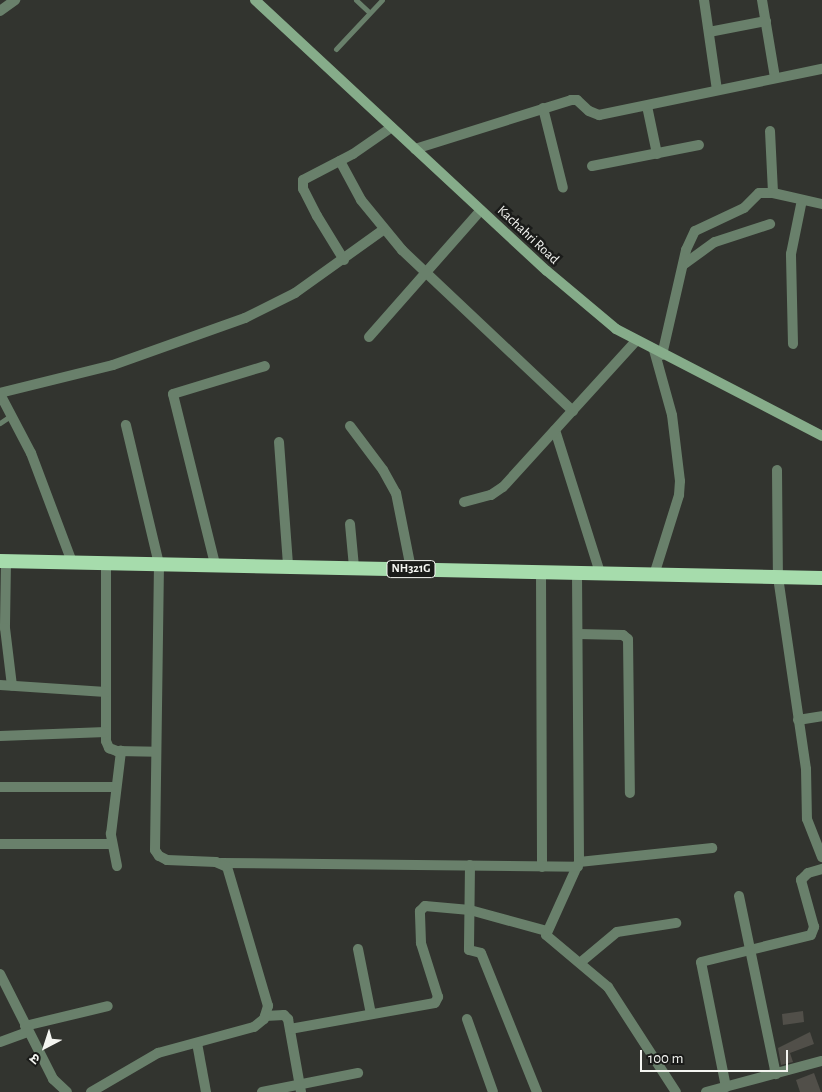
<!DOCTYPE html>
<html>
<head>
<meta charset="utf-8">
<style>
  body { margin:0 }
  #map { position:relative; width:822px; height:1092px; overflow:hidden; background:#32342f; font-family:"Alegreya Sans","Noto Sans Devanagari",sans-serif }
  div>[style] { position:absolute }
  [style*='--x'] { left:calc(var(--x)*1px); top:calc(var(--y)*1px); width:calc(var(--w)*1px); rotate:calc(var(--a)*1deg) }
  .building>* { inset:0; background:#514f49 }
  .service>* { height:5px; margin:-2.5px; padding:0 2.5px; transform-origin:2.5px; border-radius:2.5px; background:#69806b }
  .minor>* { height:10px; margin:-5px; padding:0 5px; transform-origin:5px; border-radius:5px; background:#69806b }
  .tertiary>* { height:10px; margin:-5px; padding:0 5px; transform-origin:5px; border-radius:5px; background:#69806b }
  .secondary>* { height:10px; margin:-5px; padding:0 5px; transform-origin:5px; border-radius:5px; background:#86ac8a }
  .trunk>* { height:14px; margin:-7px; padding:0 7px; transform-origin:7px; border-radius:7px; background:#a6dcac }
  span { translate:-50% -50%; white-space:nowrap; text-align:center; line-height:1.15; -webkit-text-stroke:5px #1a1b19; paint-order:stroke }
  .shield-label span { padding:1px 4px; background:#1a1b19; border:1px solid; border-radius:4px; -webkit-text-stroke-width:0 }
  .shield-label { font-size:12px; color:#f4f5f1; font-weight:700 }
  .street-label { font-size:14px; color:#f4f5f1 }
  .north { position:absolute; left:20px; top:1022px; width:50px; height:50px; -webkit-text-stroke:4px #1a1b19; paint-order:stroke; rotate:220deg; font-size:14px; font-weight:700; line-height:20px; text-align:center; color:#f4f5f1 }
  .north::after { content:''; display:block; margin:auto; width:18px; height:22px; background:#f4f5f1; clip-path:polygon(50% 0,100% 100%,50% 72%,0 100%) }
  .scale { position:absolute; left:640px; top:1050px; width:148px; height:22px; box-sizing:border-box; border:2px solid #f4f5f1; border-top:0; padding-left:6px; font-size:15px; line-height:18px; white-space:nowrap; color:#f4f5f1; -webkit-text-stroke:4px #1a1b19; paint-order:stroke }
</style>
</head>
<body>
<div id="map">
  <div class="building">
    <div style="clip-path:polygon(803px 1011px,804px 1022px,783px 1025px,782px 1014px)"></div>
    <div style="clip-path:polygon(810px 1032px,814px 1044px,790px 1053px,793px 1062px,781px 1065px,778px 1048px)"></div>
    <div style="clip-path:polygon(814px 1073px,821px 1092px,800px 1092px,796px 1080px)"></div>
  </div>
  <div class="service">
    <div style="--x:356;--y:0;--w:18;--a:43"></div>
    <div style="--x:336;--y:49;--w:67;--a:-46.8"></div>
    <div style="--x:0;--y:423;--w:14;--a:-34"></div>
  </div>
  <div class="minor">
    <div style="--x:704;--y:0;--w:91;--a:81.8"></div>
    <div style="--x:762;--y:0;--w:79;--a:80.5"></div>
    <div style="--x:0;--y:11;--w:19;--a:-36"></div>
    <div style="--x:709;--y:32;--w:58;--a:-10.9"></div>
    <div style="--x:647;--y:106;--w:49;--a:78.2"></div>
    <div style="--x:543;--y:108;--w:82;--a:76"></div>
    <div style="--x:770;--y:131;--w:62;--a:87.2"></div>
    <div style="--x:415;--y:149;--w:164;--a:-17.4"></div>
    <div style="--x:571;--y:100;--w:6;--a:0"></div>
    <div style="--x:577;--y:100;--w:16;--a:43"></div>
    <div style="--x:589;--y:111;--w:11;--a:22"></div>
    <div style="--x:599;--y:115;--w:228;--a:-11.7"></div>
    <div style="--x:340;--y:161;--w:44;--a:61.7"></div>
    <div style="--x:361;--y:200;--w:65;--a:50.6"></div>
    <div style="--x:402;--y:250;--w:235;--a:43.3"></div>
    <div style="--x:592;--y:166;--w:109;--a:-11.1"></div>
    <div style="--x:344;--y:260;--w:52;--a:-121.5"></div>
    <div style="--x:317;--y:216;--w:30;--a:-117"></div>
    <div style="--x:303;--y:189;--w:9;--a:-90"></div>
    <div style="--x:303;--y:180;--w:56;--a:-27.5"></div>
    <div style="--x:353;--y:154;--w:47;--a:-34.7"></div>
    <div style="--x:683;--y:265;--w:39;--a:-36"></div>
    <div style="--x:715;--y:242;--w:58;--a:-18.1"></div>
    <div style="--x:369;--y:337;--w:169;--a:-48.6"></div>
    <div style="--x:793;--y:344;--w:90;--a:-91.3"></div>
    <div style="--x:791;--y:254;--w:55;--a:-78.5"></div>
    <div style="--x:662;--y:355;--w:108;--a:-77.1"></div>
    <div style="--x:686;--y:250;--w:21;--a:-65"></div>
    <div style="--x:695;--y:231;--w:54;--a:-25.1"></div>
    <div style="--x:744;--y:208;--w:21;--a:-45"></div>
    <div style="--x:759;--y:193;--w:14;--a:0"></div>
    <div style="--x:773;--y:193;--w:50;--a:12.7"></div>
    <div style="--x:0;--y:393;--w:116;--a:-13.9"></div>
    <div style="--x:113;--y:365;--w:140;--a:-19.6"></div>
    <div style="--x:245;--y:318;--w:56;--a:-26.6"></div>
    <div style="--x:295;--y:293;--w:108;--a:-35.6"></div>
    <div style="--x:350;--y:426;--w:55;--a:53.1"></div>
    <div style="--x:383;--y:470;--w:26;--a:61"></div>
    <div style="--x:396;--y:493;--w:77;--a:78.8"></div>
    <div style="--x:555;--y:430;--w:150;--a:72.5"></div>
    <div style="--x:279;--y:442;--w:124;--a:85.8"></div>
    <div style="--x:777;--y:470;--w:107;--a:89.5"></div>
    <div style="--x:778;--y:577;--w:194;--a:81.7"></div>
    <div style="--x:806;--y:769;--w:50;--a:88.9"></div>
    <div style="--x:807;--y:819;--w:41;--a:68.5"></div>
    <div style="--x:464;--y:502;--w:28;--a:-15"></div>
    <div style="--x:491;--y:495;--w:14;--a:-34"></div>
    <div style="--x:503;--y:487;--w:197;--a:-47.7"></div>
    <div style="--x:350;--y:524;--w:43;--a:84.7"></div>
    <div style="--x:6;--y:561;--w:67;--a:90.9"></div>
    <div style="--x:5;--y:628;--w:58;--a:83.1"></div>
    <div style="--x:106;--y:563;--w:178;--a:90"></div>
    <div style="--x:106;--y:741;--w:8;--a:67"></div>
    <div style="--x:109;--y:748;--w:9;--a:21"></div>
    <div style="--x:117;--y:751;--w:39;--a:1"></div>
    <div style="--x:215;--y:564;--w:175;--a:-103.9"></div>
    <div style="--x:173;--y:394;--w:96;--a:-16.9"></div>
    <div style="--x:541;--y:572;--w:295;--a:89.8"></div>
    <div style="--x:577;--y:573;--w:289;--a:89.6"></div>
    <div style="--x:579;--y:862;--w:80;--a:114.3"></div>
    <div style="--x:546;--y:935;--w:81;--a:40"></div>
    <div style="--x:608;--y:987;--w:125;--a:57.1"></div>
    <div style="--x:654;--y:575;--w:84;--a:-72.6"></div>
    <div style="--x:679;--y:495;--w:14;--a:-86"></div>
    <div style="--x:680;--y:481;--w:66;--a:-96.9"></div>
    <div style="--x:672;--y:415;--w:67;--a:-105.5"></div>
    <div style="--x:578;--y:634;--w:45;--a:1.3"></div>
    <div style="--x:623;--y:635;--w:6;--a:39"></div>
    <div style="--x:628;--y:639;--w:154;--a:89.3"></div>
    <div style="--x:0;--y:685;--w:106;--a:3.8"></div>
    <div style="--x:798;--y:720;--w:24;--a:-9"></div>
    <div style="--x:0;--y:736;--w:106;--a:-2.2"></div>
    <div style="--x:0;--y:787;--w:114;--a:0"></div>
    <div style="--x:0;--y:844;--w:112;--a:0"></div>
    <div style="--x:579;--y:862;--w:134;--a:-6"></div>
    <div style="--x:221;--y:863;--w:357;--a:0.6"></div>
    <div style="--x:470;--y:865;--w:85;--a:90.7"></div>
    <div style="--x:469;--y:950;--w:12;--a:14"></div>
    <div style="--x:481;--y:953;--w:150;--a:68.1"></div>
    <div style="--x:117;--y:866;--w:33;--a:-101"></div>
    <div style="--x:111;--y:834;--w:84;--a:-83.1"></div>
    <div style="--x:739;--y:896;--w:182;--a:78.3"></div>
    <div style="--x:358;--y:949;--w:66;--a:78.7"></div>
    <div style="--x:581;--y:962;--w:47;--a:-39.8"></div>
    <div style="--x:617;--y:932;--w:60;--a:-8.7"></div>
    <div style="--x:0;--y:974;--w:118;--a:63.2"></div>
    <div style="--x:53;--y:1079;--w:19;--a:43"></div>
    <div style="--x:265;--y:1016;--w:19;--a:-3"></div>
    <div style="--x:284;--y:1015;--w:6;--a:45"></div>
    <div style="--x:288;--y:1019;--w:74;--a:79.9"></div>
    <div style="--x:467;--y:1019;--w:77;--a:70.4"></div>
    <div style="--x:25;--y:1026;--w:85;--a:-13.5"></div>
    <div style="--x:290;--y:1029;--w:147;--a:-10.2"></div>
    <div style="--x:435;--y:1003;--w:7;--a:-63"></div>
    <div style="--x:438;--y:997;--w:57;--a:-107.5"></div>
    <div style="--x:421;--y:943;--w:32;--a:-92"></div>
    <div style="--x:420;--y:911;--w:7;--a:-45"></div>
    <div style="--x:425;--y:906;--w:45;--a:5.1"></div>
    <div style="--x:470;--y:910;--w:80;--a:15.3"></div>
    <div style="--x:0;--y:1042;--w:30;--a:-20"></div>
    <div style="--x:197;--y:1043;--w:50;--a:79.6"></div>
    <div style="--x:726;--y:1087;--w:127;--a:-101.3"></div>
    <div style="--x:701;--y:962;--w:113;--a:-13.8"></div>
    <div style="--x:811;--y:935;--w:9;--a:-69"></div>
    <div style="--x:814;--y:927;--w:49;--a:-105.5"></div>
    <div style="--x:801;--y:880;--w:10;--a:-45"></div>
    <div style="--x:808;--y:873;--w:15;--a:-16"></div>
    <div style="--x:91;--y:1092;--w:78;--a:-30.2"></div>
    <div style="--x:158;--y:1053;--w:99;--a:-15.2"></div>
    <div style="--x:254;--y:1027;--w:13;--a:-39"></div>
    <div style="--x:264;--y:1019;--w:14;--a:-73"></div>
    <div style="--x:268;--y:1006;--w:145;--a:-106.4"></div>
    <div style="--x:227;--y:867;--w:12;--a:-156"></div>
    <div style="--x:216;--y:862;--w:49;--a:-177.7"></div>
    <div style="--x:167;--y:860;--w:9;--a:-153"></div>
    <div style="--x:159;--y:856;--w:7;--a:-124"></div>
    <div style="--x:155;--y:850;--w:286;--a:-89.2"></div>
    <div style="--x:159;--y:564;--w:143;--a:-103.4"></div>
    <div style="--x:262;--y:1092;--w:98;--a:-11.2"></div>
    <div style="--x:706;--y:1092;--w:120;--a:-15"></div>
  </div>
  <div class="tertiary">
    <div style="--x:0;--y:394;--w:67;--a:62.3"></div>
    <div style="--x:31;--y:453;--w:116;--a:69.4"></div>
  </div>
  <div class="secondary">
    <div style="--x:255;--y:0;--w:398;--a:42.9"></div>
    <div style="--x:547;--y:271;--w:90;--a:40"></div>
    <div style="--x:616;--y:329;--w:232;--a:27.4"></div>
  </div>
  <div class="trunk">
    <div style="--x:0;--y:561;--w:822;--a:1.18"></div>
  </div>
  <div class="shield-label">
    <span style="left:411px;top:569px">NH321G</span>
  </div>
  <div class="street-label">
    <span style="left:528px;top:235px;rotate:43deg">Kachahri Road</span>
  </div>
  <div class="north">उ</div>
  <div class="scale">100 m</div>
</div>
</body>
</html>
